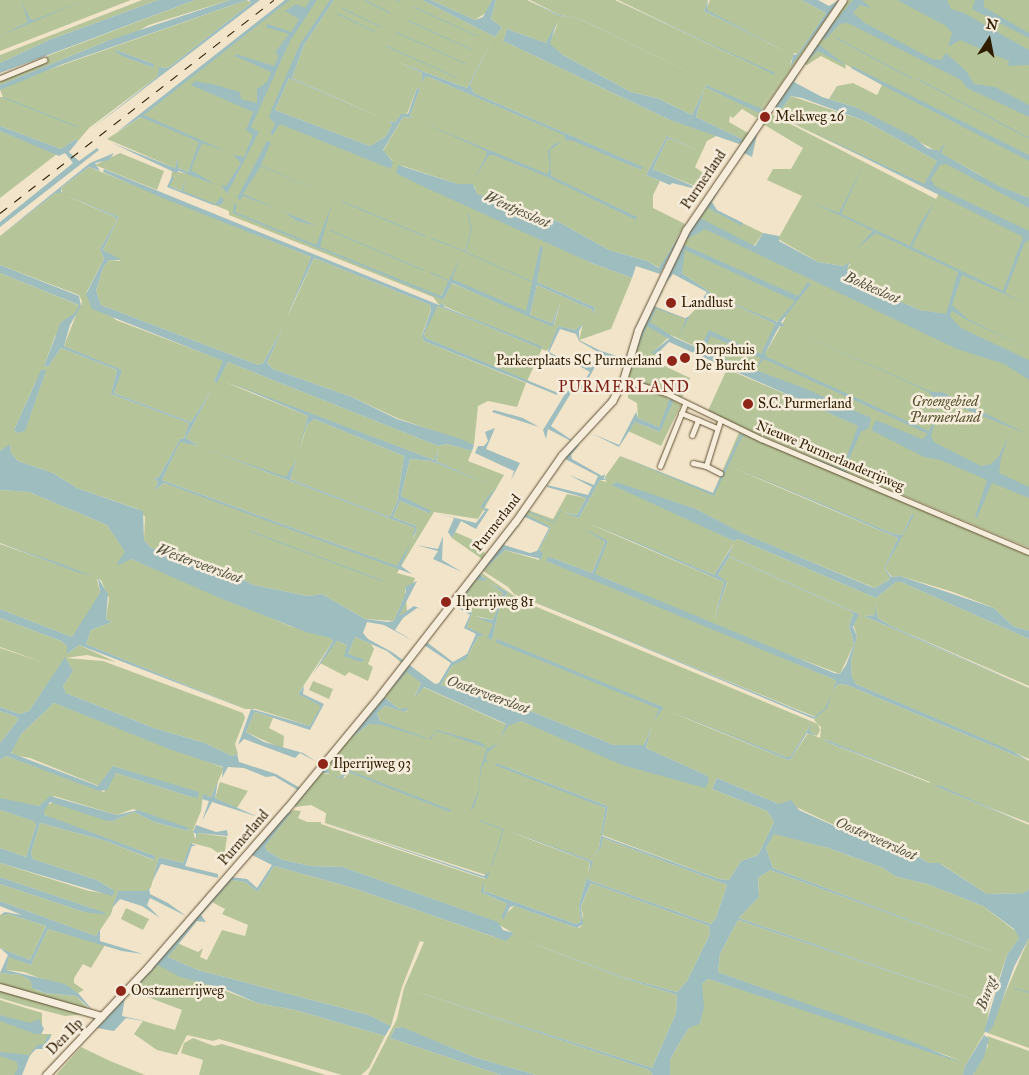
<!DOCTYPE html>
<html>
<head>
<meta charset="utf-8">
<style>
  body { margin:0 }
  #map { position:relative; width:1029px; height:1075px; overflow:hidden; background:#f1e4c9; font-family:"IM FELL Great Primer",serif }
  div>[style] { position:absolute }
  [style*='--x'] { left:calc(var(--x)*1px); top:calc(var(--y)*1px); width:calc(var(--w)*1px); rotate:calc(var(--a)*1deg) }
  .green>* { inset:0; background:#b6c599 }
  .water>* { inset:0; background:#9dbdbe }
  .stream>* { height:1px; margin:-0.5px; padding:0 0.5px; transform-origin:0.5px; border-radius:0.5px; background:#9dbdbe }
  .roads { filter:drop-shadow(0 0 1px #604f32) drop-shadow(0 0 1px #604f32) }
  .street>* { height:5px; margin:-2.5px; padding:0 2.5px; transform-origin:2.5px; border-radius:2.5px; background:#f6eddc }
  .secondary>* { height:7px; margin:-3.5px; padding:0 3.5px; transform-origin:3.5px; border-radius:3.5px; background:#f6eddc }
  .rail>* { height:1px; margin-top:-0.5px; transform-origin:0; background:repeating-linear-gradient(90deg,#301d00 0 9px,transparent 0 18px) }
  .dots>* { width:14px; height:14px; translate:-50% -50%; box-sizing:border-box; border:2px solid #f6eddc; border-radius:50% }
  span { translate:-50% -50%; white-space:nowrap; text-align:center; line-height:1.15; -webkit-text-stroke:5px #f6eddc; paint-order:stroke }
  .poi-label { font-size:14px; color:#301d00 }
  .left { translate:0 -50%; text-align:left }
  .right { translate:-100% -50%; text-align:right }
  .street-label { font-size:14px; color:#301d00 }
  .park-label { font-size:14px; color:#584f2e; font-style:italic }
  .water-label { font-size:15px; color:#565542; font-style:italic }
  .quarter-label { font-size:16px; color:#7a1f14; letter-spacing:1px }
  .north { position:absolute; left:964px; top:15px; width:50px; height:50px; -webkit-text-stroke:4px #f6eddc; paint-order:stroke; rotate:11deg; font-size:14px; font-weight:700; line-height:20px; text-align:center; color:#301d00 }
  .north::after { content:''; display:block; margin:auto; width:18px; height:22px; background:#301d00; clip-path:polygon(50% 0,100% 100%,50% 72%,0 100%) }
</style>
</head>
<body>
<div id="map">
  <div class="green">
    <div style="clip-path:polygon(0 0,131px 0,0 51px)"></div>
    <div style="clip-path:polygon(142px 0,158px 0,49px 40px,0 63px,0 55px)"></div>
    <div style="clip-path:polygon(195px 0,230px 0,149px 25px,129px 36px,107px 41px,0 85px,0 78px,50px 55px)"></div>
    <div style="clip-path:polygon(evenodd,247px 0,251px 3px,168px 68px,161px 67px,158px 76px,89px 128px,78px 141px,76px 139px,61px 149px,0 126px,0 97px,3px 97px,0 90px,14px 82px,247px 0,116px 50px,154px 64px,154px 68px,127px 58px,116px 50px)"></div>
    <div style="clip-path:polygon(evenodd,287px 0,332px 0,300px 45px,271px 116px,393px 161px,383px 151px,403px 117px,413px 118px,410px 116px,420px 89px,417px 88px,407px 114px,401px 114px,395px 122px,388px 121px,392px 124px,386px 136px,370px 146px,275px 110px,289px 78px,382px 118px,292px 78px,304px 45px,334px 0,422px 0,495px 37px,502px 27px,491px 19px,496px 0,527px 0,559px 16px,575px 17px,705px 80px,578px 18px,560px 15px,530px 0,615px 0,774px 75px,618px 0,708px 0,704px 11px,788px 53px,706px 10px,710px 0,801px 0,826px 13px,798px 54px,794px 53px,790px 65px,838px 2px,757px 118px,742px 109px,733px 118px,730px 116px,729px 122px,748px 133px,744px 140px,696px 117px,705px 87px,759px 112px,788px 69px,760px 110px,706px 85px,692px 115px,657px 98px,631px 92px,563px 55px,549px 44px,559px 21px,546px 43px,507px 29px,503px 41px,670px 120px,718px 135px,707px 141px,695px 167px,703px 173px,695px 186px,653px 169px,668px 138px,696px 150px,667px 136px,646px 175px,660px 181px,653px 195px,653px 208px,685px 224px,660px 268px,647px 261px,609px 250px,557px 221px,476px 194px,475px 187px,471px 185px,458px 184px,400px 165px,589px 262px,632px 278px,611px 329px,579px 340px,583px 324px,575px 330px,558px 326px,550px 347px,546px 351px,542px 349px,527px 381px,426px 338px,424px 334px,433px 313px,438px 306px,443px 308px,542px 349px,444px 306px,443px 303px,439px 305px,433px 297px,229px 215px,229px 211px,182px 192px,186px 179px,181px 191px,170px 186px,172px 171px,189px 174px,201px 142px,188px 172px,178px 168px,178px 159px,175px 168px,107px 139px,141px 117px,287px 0,491px 42px,470px 85px,474px 93px,642px 167px,641px 170px,571px 139px,566px 141px,565px 135px,429px 77px,425px 77px,422px 83px,422px 73px,398px 62px,467px 88px,491px 42px,287px 0,542px 247px,537px 282px,594px 307px,595px 314px,591px 309px,537px 285px,530px 315px,552px 323px,560px 303px,554px 325px,451px 283px,444px 299px,440px 297px,450px 281px,528px 313px,542px 247px)"></div>
    <div style="clip-path:polygon(431px 0,492px 0,487px 12px,475px 20px)"></div>
    <div style="clip-path:polygon(evenodd,848px 0,1029px 0,1029px 198px,1000px 187px,1029px 202px,1029px 548px,707px 413px,727px 369px,859px 426px,700px 353px,701px 349px,671px 335px,652px 353px,657px 353px,654px 356px,656px 362px,690px 378px,682px 398px,627px 377px,640px 332px,652px 305px,686px 319px,711px 293px,682px 273px,684px 241px,705px 205px,763px 233px,753px 247px,944px 325px,938px 313px,920px 310px,887px 296px,868px 284px,858px 282px,846px 269px,851px 264px,843px 266px,818px 262px,778px 239px,802px 196px,767px 180px,773px 169px,791px 169px,803px 148px,763px 124px,771px 114px,936px 199px,939px 193px,800px 127px,780px 111px,791px 96px,865px 121px,937px 161px,927px 183px,942px 158px,986px 178px,855px 107px,829px 99px,837px 86px,853px 83px,877px 95px,882px 85px,845px 64px,846px 69px,821px 56px,807px 65px,804px 64px,818px 51px,817px 43px,848px 0,714px 295px,775px 322px,786px 317px,765px 354px,775px 324px,714px 295px)"></div>
    <div style="clip-path:polygon(0 131px,57px 154px,0 198px)"></div>
    <div style="clip-path:polygon(120px 153px,164px 171px,157px 190px,95px 165px)"></div>
    <div style="clip-path:polygon(evenodd,89px 167px,311px 257px,287px 318px,314px 258px,430px 305px,431px 309px,422px 335px,424px 341px,526px 383px,517px 407px,488px 401px,478px 406px,474px 445px,397px 418px,352px 397px,273px 369px,267px 363px,284px 326px,263px 363px,258px 365px,101px 305px,96px 291px,103px 268px,109px 260px,121px 261px,103px 250px,119px 217px,65px 195px,115px 217px,117px 220px,100px 249px,104px 259px,86px 293px,116px 320px,224px 361px,214px 381px,217px 382px,228px 362px,438px 446px,447px 444px,472px 451px,468px 461px,504px 475px,478px 519px,434px 512px,397px 573px,415px 578px,413px 584px,405px 588px,407px 611px,399px 616px,404px 597px,394px 621px,365px 619px,322px 594px,308px 596px,254px 585px,205px 562px,180px 560px,150px 547px,144px 540px,145px 517px,138px 509px,77px 488px,53px 473px,18px 461px,11px 453px,10px 445px,0 451px,0 273px,81px 306px,82px 301px,79px 295px,0 265px,0 236px,56px 193px,62px 192px,61px 188px,89px 167px,76px 315px,64px 346px,121px 370px,114px 393px,191px 422px,212px 389px,186px 438px,199px 446px,180px 441px,162px 480px,397px 566px,164px 483px,155px 490px,158px 482px,154px 478px,159px 477px,180px 439px,184px 438px,189px 423px,111px 394px,117px 370px,61px 348px,48px 367px,44px 366px,55px 336px,76px 315px,89px 167px,45px 374px,25px 430px,17px 433px,14px 430px,35px 383px,45px 374px,89px 167px,225px 382px,434px 460px,439px 448px,436px 461px,478px 480px,431px 461px,410px 459px,401px 496px,429px 513px,400px 501px,393px 517px,416px 526px,417px 530px,413px 539px,415px 528px,203px 448px,286px 478px,297px 458px,290px 479px,390px 517px,397px 502px,404px 456px,314px 419px,307px 425px,300px 449px,308px 416px,225px 382px)"></div>
    <div style="clip-path:polygon(631px 385px,646px 389px,668px 398px,670px 404px,659px 427px,638px 418px,637px 403px,628px 398px,628px 390px,640px 394px,646px 389px)"></div>
    <div style="clip-path:polygon(671px 399px,681px 405px,661px 446px,628px 431px,635px 422px,660px 432px)"></div>
    <div style="clip-path:polygon(evenodd,739px 432px,1029px 556px,1029px 631px,1013px 626px,994px 608px,953px 592px,900px 576px,892px 577px,885px 568px,913px 515px,912px 514px,902px 535px,894px 534px,731px 467px,898px 538px,884px 568px,890px 579px,875px 588px,741px 533px,696px 509px,612px 482px,734px 541px,738px 539px,876px 598px,896px 582px,901px 582px,1029px 639px,1029px 686px,891px 626px,878px 618px,875px 604px,875px 615px,864px 616px,1029px 688px,1029px 759px,856px 684px,852px 677px,851px 661px,857px 636px,853px 623px,859px 614px,729px 556px,733px 544px,714px 575px,583px 521px,724px 582px,714px 620px,727px 583px,718px 575px,729px 557px,850px 611px,853px 614px,849px 626px,854px 644px,840px 674px,737px 635px,736px 638px,833px 679px,836px 681px,834px 690px,838px 684px,847px 685px,1029px 761px,1029px 823px,933px 785px,1029px 825px,1029px 889px,1023px 893px,987px 894px,941px 864px,929px 863px,911px 853px,874px 844px,794px 806px,779px 804px,717px 778px,712px 789px,767px 811px,774px 822px,758px 855px,741px 861px,729px 880px,719px 879px,602px 835px,608px 807px,605px 805px,496px 763px,605px 808px,599px 848px,593px 857px,601px 848px,603px 838px,727px 885px,716px 918px,711px 924px,589px 880px,587px 877px,579px 905px,581px 921px,576px 924px,484px 891px,486px 883px,483px 893px,507px 904px,502px 918px,514px 906px,577px 928px,581px 927px,583px 915px,581px 907px,591px 883px,709px 926px,710px 934px,687px 981px,677px 992px,623px 977px,518px 938px,617px 976px,677px 995px,676px 1013px,652px 1068px,406px 988px,649px 1070px,653px 1075px,536px 1075px,474px 1057px,401px 1027px,395px 1028px,390px 1038px,501px 1075px,368px 1075px,397px 1019px,404px 988px,424px 942px,420px 941px,402px 987px,391px 1026px,369px 1015px,198px 970px,168px 957px,177px 943px,198px 952px,203px 948px,200px 957px,207px 960px,222px 930px,245px 936px,248px 925px,222px 914px,225px 909px,212px 902px,232px 880px,245px 882px,258px 892px,274px 866px,353px 888px,497px 938px,513px 933px,489px 919px,343px 867px,311px 866px,283px 860px,267px 851px,265px 846px,293px 810px,301px 811px,298px 818px,307px 822px,321px 822px,321px 824px,485px 879px,486px 875px,325px 823px,326px 813px,311px 805px,295px 807px,322px 773px,329px 774px,327px 768px,344px 744px,369px 724px,380px 721px,377px 712px,385px 706px,406px 712px,407px 710px,399px 709px,384px 697px,407px 671px,421px 683px,414px 697px,423px 687px,507px 725px,500px 738px,508px 725px,521px 721px,622px 763px,646px 769px,706px 775px,646px 748px,652px 726px,644px 745px,614px 745px,528px 710px,441px 685px,452px 666px,469px 654px,478px 637px,483px 635px,467px 627px,472px 613px,458px 606px,476px 579px,486px 581px,479px 571px,513px 595px,539px 608px,818px 724px,820px 730px,817px 736px,808px 731px,812px 723px,790px 757px,786px 757px,668px 711px,788px 760px,791px 759px,808px 733px,820px 738px,821px 727px,814px 720px,816px 717px,514px 594px,508px 587px,480px 569px,495px 552px,484px 570px,505px 550px,539px 560px,539px 550px,551px 527px,525px 516px,521px 520px,528px 510px,553px 519px,567px 494px,586px 498px,577px 515px,564px 512px,579px 518px,600px 480px,606px 482px,605px 477px,620px 456px,713px 493px,739px 432px,601px 539px,608px 541px,594px 574px,622px 585px,604px 583px,546px 561px,555px 559px,592px 573px,605px 542px,601px 539px,739px 432px,490px 583px,508px 592px,500px 604px,492px 639px,488px 637px,494px 624px,476px 616px,493px 620px,503px 593px,490px 583px,739px 432px,822px 738px,930px 782px,930px 783px,829px 743px,822px 738px,739px 432px,348px 770px,394px 789px,451px 810px,348px 772px,345px 778px,332px 776px,341px 777px,348px 770px,739px 432px,508px 831px,593px 861px,588px 872px,590px 862px,508px 831px)"></div>
    <div style="clip-path:polygon(0 490px,29px 492px,107px 525px,126px 553px,117px 563px,131px 559px,290px 626px,330px 638px,333px 641px,298px 694px,322px 706px,310px 726px,256px 709px,245px 709px,86px 644px,91px 630px,112px 622px,106px 619px,109px 598px,101px 580px,97px 579px,100px 593px,96px 602px,72px 637px,0 609px,0 544px,94px 577px,0 543px)"></div>
    <div style="clip-path:polygon(455px 532px,471px 539px,485px 553px,482px 559px,452px 538px)"></div>
    <div style="clip-path:polygon(0 618px,61px 641px,67px 646px,67px 654px,79px 645px,116px 662px,87px 655px,66px 658px,103px 661px,243px 713px,245px 718px,235px 744px,238px 754px,232px 756px,205px 743px,154px 728px,66px 693px,63px 686px,73px 671px,65px 658px,29px 711px,20px 714px,0 707px,0 648px,42px 662px,0 647px)"></div>
    <div style="clip-path:polygon(355px 637px,371px 644px,374px 649px,368px 664px,373px 667px,368px 681px,349px 672px,345px 676px,320px 663px,337px 641px,347px 645px,348px 654px)"></div>
    <div style="clip-path:polygon(313px 681px,333px 689px,329px 699px,309px 690px)"></div>
    <div style="clip-path:polygon(54px 703px,224px 768px,211px 797px,203px 795px,201px 811px,193px 830px,195px 839px,198px 833px,227px 837px,224px 857px,211px 848px,192px 843px,183px 863px,159px 857px,151px 887px,147px 891px,118px 891px,111px 914px,96px 936px,0 901px,0 884px,84px 912px,94px 909px,0 877px,0 863px,89px 891px,102px 893px,112px 889px,97px 880px,33px 859px,31px 853px,40px 823px,106px 841px,153px 860px,155px 856px,50px 818px,43px 813px,45px 806px,56px 801px,113px 821px,134px 812px,154px 822px,188px 831px,189px 829px,133px 809px,117px 815px,54px 796px,39px 806px,6px 801px,0 798px,0 760px,6px 756px,104px 792px,116px 773px,191px 797px,199px 793px,113px 766px,99px 786px,30px 758px,13px 755px,11px 751px,21px 734px)"></div>
    <div style="clip-path:polygon(0 711px,17px 717px,18px 720px,0 743px)"></div>
    <div style="clip-path:polygon(255px 712px,273px 718px,269px 728px,284px 736px,283px 749px,246px 732px)"></div>
    <div style="clip-path:polygon(220px 782px,248px 791px,237px 808px,215px 798px)"></div>
    <div style="clip-path:polygon(0 810px,35px 821px,36px 825px,26px 857px,0 848px)"></div>
    <div style="clip-path:polygon(774px 833px,828px 848px,881px 867px,897px 877px,927px 884px,983px 906px,1018px 933px,1019px 938px,1007px 955px,990px 1005px,985px 1032px,965px 1066px,963px 1075px,670px 1075px,670px 1060px,680px 1042px,689px 1028px,701px 1022px,702px 984px,708px 979px,962px 1061px,718px 972px,720px 954px,738px 920px,986px 1004px,739px 918px,759px 897px,758px 878px,770px 870px,1002px 955px,773px 868px,766px 848px)"></div>
    <div style="clip-path:polygon(126px 908px,149px 919px,143px 930px,121px 919px)"></div>
    <div style="clip-path:polygon(6px 913px,46px 926px,30px 960px,0 948px,0 915px)"></div>
    <div style="clip-path:polygon(48px 929px,105px 945px,91px 968px,83px 964px,74px 978px,74px 983px,84px 990px,78px 993px,24px 972px,6px 970px,9px 956px,31px 965px)"></div>
    <div style="clip-path:polygon(1029px 938px,1029px 1048px,988px 1033px)"></div>
    <div style="clip-path:polygon(158px 965px,257px 1003px,295px 1010px,385px 1036px,369px 1068px,361px 1075px,342px 1075px,219px 1039px,213px 1041px,187px 1035px,177px 1055px,157px 1050px,134px 1034px,143px 1021px,175px 1030px,182px 1010px,137px 993px,135px 989px)"></div>
    <div style="clip-path:polygon(0 973px,21px 975px,31px 981px,36px 990px,45px 993px,76px 996px,91px 1011px,0 985px)"></div>
    <div style="clip-path:polygon(0 989px,87px 1014px,65px 1016px,23px 1005px,0 998px)"></div>
    <div style="clip-path:polygon(0 1000px,42px 1013px,42px 1034px,52px 1034px,45px 1045px,35px 1049px,23px 1065px,22px 1075px,0 1075px)"></div>
    <div style="clip-path:polygon(987px 1036px,1029px 1051px,1029px 1075px,973px 1075px,988px 1046px)"></div>
    <div style="clip-path:polygon(193px 1038px,214px 1046px,222px 1044px,326px 1075px,199px 1075px,203px 1060px,181px 1053px,184px 1043px)"></div>
    <div style="clip-path:polygon(81px 1047px,110px 1061px,145px 1075px,56px 1075px)"></div>
  </div>
  <div class="water">
    <div style="clip-path:polygon(21px 0,30px 19px,34px 20px,85px 0,0 36px,28px 22px)"></div>
    <div style="clip-path:polygon(158px 0,195px 0,0 73px,0 63px,49px 40px)"></div>
    <div style="clip-path:polygon(230px 0,247px 0,63px 64px,0 90px,0 85px,107px 41px)"></div>
    <div style="clip-path:polygon(249px 0,260px 0,90px 130px,158px 76px,159px 67px,168px 68px,251px 3px)"></div>
    <div style="clip-path:polygon(285px 0,290px 0,144px 115px,228px 152px,202px 143px,191px 170px,216px 185px,179px 171px,176px 173px,112px 143px,175px 168px,178px 158px,178px 168px,188px 172px,199px 142px,141px 117px,117px 132px)"></div>
    <div style="clip-path:polygon(310px 0,317px 0,290px 41px,251px 127px,259px 132px,227px 194px,221px 185px,226px 186px,241px 163px,233px 155px,244px 157px,253px 135px,246px 130px,253px 112px,191px 85px,195px 81px,216px 85px,240px 92px,241px 99px,257px 103px,257px 89px,267px 82px,271px 72px,235px 56px,236px 54px,274px 66px,278px 57px,276px 51px,289px 34px,266px 27px,268px 24px,291px 32px,299px 19px,285px 11px,296px 4px,305px 8px)"></div>
    <div style="clip-path:polygon(330px 0,334px 0,304px 45px,292px 78px,383px 119px,289px 78px,275px 110px,370px 146px,386px 136px,392px 124px,388px 121px,395px 122px,401px 114px,408px 114px,417px 88px,420px 89px,410px 116px,413px 118px,403px 117px,383px 150px,393px 162px,391px 169px,282px 125px,279px 125px,273px 135px,270px 134px,275px 124px,269px 117px,272px 108px,300px 44px)"></div>
    <div style="clip-path:polygon(422px 0,431px 0,475px 20px,483px 17px,492px 0,496px 0,491px 19px,502px 27px,495px 37px)"></div>
    <div style="clip-path:polygon(527px 0,560px 15px,578px 18px,706px 81px,575px 17px,559px 16px)"></div>
    <div style="clip-path:polygon(615px 0,775px 73px,775px 75px)"></div>
    <div style="clip-path:polygon(708px 0,707px 10px,788px 53px,704px 11px)"></div>
    <div style="clip-path:polygon(801px 0,818px 0,829px 6px,839px 0,791px 66px,793px 55px,798px 54px,826px 13px)"></div>
    <div style="clip-path:polygon(853px 0,862px 0,871px 8px,860px 5px,853px 13px,865px 23px,932px 59px,941px 60px,946px 53px,967px 72px,974px 84px,995px 87px,1029px 105px,1029px 117px,967px 88px,961px 80px,848px 23px,840px 24px,826px 39px,819px 40px)"></div>
    <div style="clip-path:polygon(897px 0,947px 0,951px 9px,964px 13px,1029px 50px,1029px 65px,1008px 66px,1009px 61px,960px 40px,948px 47px,952px 33px,946px 26px)"></div>
    <div style="clip-path:polygon(975px 0,984px 0,984px 7px,1029px 33px,1029px 38px,972px 9px)"></div>
    <div style="clip-path:polygon(557px 21px,550px 44px,563px 55px,631px 92px,657px 98px,692px 115px,706px 85px,762px 109px,759px 113px,705px 87px,696px 117px,744px 140px,739px 144px,670px 120px,503px 41px,507px 29px,546px 43px)"></div>
    <div style="clip-path:polygon(491px 42px,470px 85px,474px 93px,643px 167px,641px 170px,571px 140px,566px 141px,564px 135px,429px 77px,425px 77px,422px 83px,422px 73px,398px 62px,467px 88px)"></div>
    <div style="clip-path:polygon(817px 43px,847px 66px,818px 51px,804px 64px,794px 82px,822px 97px,855px 107px,914px 137px,927px 148px,939px 151px,946px 142px,941px 153px,999px 186px,1029px 198px,1029px 208px,946px 164px,940px 165px,931px 179px,935px 186px,1029px 231px,1029px 240px,1024px 244px,1005px 293px,1029px 305px,962px 275px,952px 305px,968px 319px,1029px 349px,967px 320px,952px 311px,950px 316px,961px 328px,1029px 360px,1029px 380px,1004px 364px,957px 349px,705px 229px,684px 241px,746px 144px,758px 130px,752px 157px,744px 153px,727px 175px,712px 202px,717px 210px,743px 223px,742px 226px,708px 208px,700px 218px,755px 246px,763px 233px,779px 236px,779px 241px,818px 262px,843px 266px,850px 262px,847px 269px,858px 282px,868px 284px,887px 296px,920px 310px,946px 314px,958px 272px,876px 233px,856px 249px,873px 231px,809px 201px,839px 213px,864px 164px,841px 214px,910px 246px,920px 224px,935px 201px,912px 247px,1003px 291px,1023px 237px,807px 129px,924px 184px,937px 161px,865px 121px,802px 98px,791px 96px,780px 111px,800px 127px,772px 109px)"></div>
    <div style="clip-path:polygon(116px 50px,154px 64px,154px 68px,127px 58px,115px 52px)"></div>
    <div style="clip-path:polygon(852px 66px,1029px 155px,1029px 161px,882px 85px,851px 68px)"></div>
    <div style="clip-path:polygon(419px 121px,547px 174px,550px 169px,548px 151px,554px 144px,561px 142px,550px 150px,551px 176px,637px 217px,636px 220px,545px 176px,493px 155px,489px 155px,474px 180px,487px 154px,486px 151px)"></div>
    <div style="clip-path:polygon(0 126px,61px 149px,76px 139px,78px 141px,69px 152px,79px 161px,97px 148px,99px 150px,0 227px,0 222px,73px 163px,65px 153px,59px 156px,0 131px)"></div>
    <div style="clip-path:polygon(667px 136px,696px 150px,668px 138px,653px 169px,693px 186px,692px 188px,672px 183px,670px 185px,646px 175px)"></div>
    <div style="clip-path:polygon(267px 141px,271px 142px,261px 165px,329px 196px,261px 166px,243px 194px,317px 226px,297px 221px,283px 211px,243px 196px,240px 200px,237px 198px)"></div>
    <div style="clip-path:polygon(114px 153px,109px 160px,95px 163px,100px 171px,89px 167px,61px 188px,61px 193px,56px 193px,0 236px,90px 163px)"></div>
    <div style="clip-path:polygon(398px 165px,458px 184px,473px 184px,477px 194px,557px 221px,609px 250px,647px 261px,659px 268px,686px 225px,660px 274px,636px 266px,632px 278px,589px 262px,422px 186px,396px 173px)"></div>
    <div style="clip-path:polygon(104px 169px,439px 305px,443px 303px,444px 307px,541px 346px,542px 349px,438px 306px,424px 334px,426px 338px,558px 393px,557px 395px,424px 341px,422px 336px,431px 310px,430px 305px,314px 258px,286px 318px,311px 257px,160px 197px,103px 172px)"></div>
    <div style="clip-path:polygon(172px 176px,174px 178px,170px 186px,181px 191px,186px 178px,183px 191px,215px 204px,221px 197px,224px 200px,221px 205px,213px 205px,167px 187px)"></div>
    <div style="clip-path:polygon(65px 194px,119px 217px,103px 250px,122px 260px,109px 260px,103px 268px,96px 291px,101px 305px,258px 365px,263px 363px,284px 326px,267px 363px,273px 369px,352px 397px,397px 419px,461px 439px,474px 445px,472px 451px,447px 444px,438px 446px,228px 362px,217px 383px,214px 381px,223px 361px,92px 309px,86px 294px,104px 259px,100px 249px,117px 220px,115px 217px)"></div>
    <div style="clip-path:polygon(234px 204px,237px 205px,235px 212px,316px 245px,332px 204px,320px 247px,441px 296px,460px 258px,452px 279px,526px 311px,540px 246px,543px 247px,537px 282px,594px 307px,595px 314px,591px 309px,537px 285px,530px 315px,552px 323px,560px 302px,553px 327px,452px 283px,444px 299px,441px 299px,233px 213px)"></div>
    <div style="clip-path:polygon(684px 245px,798px 296px,808px 282px,811px 284px,781px 322px,785px 326px,780px 326px,776px 332px,765px 354px,767px 357px,929px 431px,937px 414px,931px 436px,934px 442px,981px 466px,991px 464px,999px 456px,1010px 434px,1001px 458px,999px 473px,1029px 487px,1029px 498px,992px 483px,977px 518px,975px 517px,987px 480px,940px 460px,924px 457px,871px 430px,876px 420px,922px 439px,928px 434px,764px 359px,757px 367px,761px 358px,711px 336px,704px 351px,804px 388px,871px 418px,869px 428px,861px 432px,844px 470px,853px 476px,787px 448px,842px 469px,858px 426px,669px 342px,657px 354px,651px 353px,669px 339px,647px 326px,632px 362px,601px 356px,581px 392px,574px 390px,571px 393px,551px 426px,579px 445px,571px 455px,572px 459px,602px 476px,605px 474px,604px 479px,608px 480px,600px 480px,579px 518px,563px 512px,577px 515px,586px 498px,547px 487px,547px 485px,588px 495px,592px 487px,569px 475px,594px 485px,598px 476px,565px 459px,575px 445px,571px 441px,548px 429px,546px 439px,543px 430px,565px 394px,571px 388px,580px 387px,590px 372px,574px 363px,591px 367px,598px 352px,579px 341px,576px 334px,560px 329px,549px 352px,571px 364px,547px 353px,558px 326px,575px 330px,584px 323px,579px 331px,579px 340px,601px 351px,630px 360px,655px 302px,655px 307px,685px 318px,690px 316px,679px 336px,686px 319px,656px 309px,650px 322px,675px 338px,700px 349px,709px 330px,761px 354px,775px 324px,714px 295px,777px 322px,795px 301px,685px 250px,682px 273px,711px 293px,700px 303px,707px 292px,673px 274px,663px 286px)"></div>
    <div style="clip-path:polygon(0 265px,79px 296px,81px 306px,70px 325px,64px 346px,122px 370px,114px 393px,191px 422px,212px 389px,186px 438px,199px 446px,180px 442px,162px 480px,397px 566px,411px 542px,401px 566px,412px 574px,164px 483px,155px 490px,158px 482px,154px 478px,159px 477px,180px 439px,184px 438px,189px 423px,111px 394px,117px 370px,61px 348px,48px 367px,44px 366px,61px 322px,75px 313px,79px 305px,0 273px)"></div>
    <div style="clip-path:polygon(788px 328px,932px 392px,942px 392px,1029px 435px,946px 401px,936px 411px,937px 400px,927px 391px)"></div>
    <div style="clip-path:polygon(41px 370px,46px 370px,45px 374px,25px 431px,17px 433px,14px 430px)"></div>
    <div style="clip-path:polygon(226px 381px,434px 460px,439px 448px,436px 461px,490px 485px,431px 461px,410px 459px,401px 496px,431px 511px,429px 513px,400px 501px,393px 517px,416px 526px,417px 530px,412px 539px,415px 528px,203px 448px,286px 477px,297px 458px,290px 479px,390px 517px,397px 502px,404px 456px,314px 419px,307px 425px,299px 449px,308px 416px)"></div>
    <div style="clip-path:polygon(670px 398px,673px 402px,660px 432px,635px 422px,619px 447px,593px 434px,619px 445px,636px 412px,638px 418px,659px 427px)"></div>
    <div style="clip-path:polygon(494px 410px,523px 418px,539px 427px,492px 412px)"></div>
    <div style="clip-path:polygon(495px 428px,486px 449px,520px 463px,511px 480px,514px 471px,475px 453px,478px 446px,484px 446px,488px 441px,485px 432px)"></div>
    <div style="clip-path:polygon(746px 434px,793px 456px,746px 435px,742px 437px,714px 496px,620px 456px,713px 493px,740px 435px)"></div>
    <div style="clip-path:polygon(10px 444px,11px 453px,18px 461px,53px 473px,77px 488px,143px 511px,144px 540px,150px 547px,180px 560px,205px 562px,254px 585px,308px 596px,322px 594px,365px 619px,388px 622px,394px 621px,406px 592px,405px 587px,417px 581px,399px 616px,414px 606px,421px 609px,417px 608px,403px 618px,395px 630px,415px 642px,384px 625px,367px 622px,363px 633px,368px 639px,392px 652px,435px 684px,439px 683px,451px 663px,424px 645px,428px 643px,453px 662px,467px 654px,476px 634px,464px 628px,470px 615px,454px 605px,479px 573px,487px 581px,476px 580px,458px 606px,472px 613px,467px 627px,484px 635px,478px 637px,466px 659px,452px 666px,441px 685px,528px 710px,614px 745px,644px 745px,652px 726px,646px 748px,706px 775px,709px 778px,708px 783px,705px 788px,622px 765px,521px 721px,508px 726px,500px 739px,506px 724px,424px 687px,414px 698px,421px 683px,407px 672px,387px 695px,407px 667px,387px 651px,355px 637px,348px 654px,365px 660px,360px 662px,344px 656px,347px 645px,337px 641px,313px 674px,333px 641px,330px 638px,306px 632px,222px 599px,131px 559px,119px 565px,117px 563px,125px 552px,107px 525px,29px 492px,0 490px,0 451px)"></div>
    <div style="clip-path:polygon(732px 466px,894px 534px,902px 535px,912px 514px,914px 515px,885px 568px,891px 577px,900px 576px,994px 608px,1013px 626px,1029px 631px,1029px 639px,901px 582px,896px 582px,876px 598px,738px 539px,734px 541px,612px 485px,616px 482px,696px 509px,742px 533px,869px 586px,875px 588px,890px 579px,884px 568px,898px 538px)"></div>
    <div style="clip-path:polygon(498px 486px,486px 503px,484px 508px,489px 509px,476px 529px,461px 521px,452px 538px,448px 532px,454px 518px,435px 513px,476px 523px,485px 511px,481px 507px,483px 502px)"></div>
    <div style="clip-path:polygon(525px 514px,551px 527px,539px 550px,543px 553px,541px 559px,505px 550px,484px 570px,482px 569px,507px 537px,504px 545px,530px 553px,537px 551px,549px 528px,525px 517px,521px 521px)"></div>
    <div style="clip-path:polygon(584px 520px,714px 575px,733px 545px,729px 556px,859px 614px,853px 627px,857px 636px,851px 661px,852px 677px,856px 684px,1012px 751px,1029px 761px,847px 685px,838px 684px,833px 691px,836px 681px,833px 679px,546px 561px,548px 557px,555px 559px,592px 573px,605px 542px,581px 527px,608px 541px,595px 574px,834px 673px,840px 674px,846px 665px,854px 644px,849px 626px,853px 614px,850px 611px,729px 557px,718px 575px,727px 582px,714px 621px,724px 582px)"></div>
    <div style="clip-path:polygon(443px 536px,442px 560px,462px 572px,433px 559px,438px 551px,416px 545px,438px 549px)"></div>
    <div style="clip-path:polygon(0 543px,62px 564px,94px 577px,77px 572px)"></div>
    <div style="clip-path:polygon(98px 578px,108px 594px,106px 619px,112px 622px,91px 630px,86px 644px,245px 709px,79px 645px,67px 654px,67px 646px,61px 641px,0 618px,0 609px,72px 637px,100px 593px)"></div>
    <div style="clip-path:polygon(490px 583px,508px 592px,500px 604px,492px 640px,487px 638px,493px 624px,476px 617px,493px 620px,503px 593px)"></div>
    <div style="clip-path:polygon(521px 596px,814px 717px,825px 708px,832px 693px,827px 708px,814px 719px)"></div>
    <div style="clip-path:polygon(875px 604px,878px 618px,891px 626px,1029px 688px,864px 616px,875px 615px)"></div>
    <div style="clip-path:polygon(497px 639px,663px 707px,663px 708px,654px 721px,659px 709px,495px 642px)"></div>
    <div style="clip-path:polygon(65px 657px,73px 671px,63px 686px,66px 693px,154px 728px,205px 743px,232px 756px,237px 754px,239px 762px,276px 774px,300px 788px,384px 697px,399px 709px,409px 708px,405px 712px,385px 706px,377px 713px,380px 721px,429px 739px,437px 730px,480px 742px,488px 748px,499px 743px,487px 753px,486px 760px,489px 762px,485px 762px,481px 769px,479px 791px,474px 807px,470px 811px,479px 789px,480px 770px,487px 748px,437px 731px,431px 739px,427px 739px,382px 725px,369px 724px,344px 744px,327px 768px,330px 773px,322px 773px,295px 807px,298px 790px,274px 776px,266px 777px,244px 768px,228px 767px,222px 778px,223px 767px,169px 749px,54px 703px,21px 734px,11px 753px,98px 786px,113px 766px,199px 792px,198px 798px,191px 797px,116px 773px,107px 790px,99px 791px,6px 756px,0 760px,0 743px,18px 720px,17px 717px,0 711px,0 707px,20px 714px,29px 711px)"></div>
    <div style="clip-path:polygon(304px 686px,303px 694px,324px 704px,310px 730px,255px 712px,246px 732px,264px 742px,303px 753px,317px 762px,300px 753px,295px 758px,244px 739px,238px 745px,251px 709px,310px 726px,321px 706px,298px 694px)"></div>
    <div style="clip-path:polygon(668px 710px,786px 757px,790px 757px,812px 723px,809px 731px,817px 736px,807px 733px,791px 759px,788px 760px)"></div>
    <div style="clip-path:polygon(822px 738px,931px 782px,829px 743px)"></div>
    <div style="clip-path:polygon(496px 763px,605px 805px,608px 807px,602px 836px,719px 879px,729px 880px,741px 861px,758px 855px,774px 822px,767px 811px,712px 789px,717px 778px,779px 804px,791px 800px,799px 810px,874px 844px,911px 853px,929px 863px,939px 863px,987px 894px,1023px 893px,1029px 889px,1029px 938px,1014px 967px,993px 1026px,988px 1033px,984px 1031px,1007px 955px,1019px 938px,1014px 929px,983px 906px,927px 884px,897px 877px,881px 867px,828px 848px,774px 834px,766px 848px,773px 868px,1002px 955px,770px 870px,758px 878px,759px 897px,739px 918px,986px 1004px,738px 920px,720px 954px,718px 972px,914px 1042px,962px 1063px,708px 979px,702px 984px,704px 1007px,700px 1024px,689px 1028px,680px 1042px,670px 1060px,670px 1075px,653px 1075px,649px 1070px,406px 988px,652px 1068px,676px 1013px,677px 995px,617px 976px,518px 938px,623px 977px,677px 992px,687px 981px,710px 934px,709px 926px,591px 883px,581px 906px,583px 924px,577px 928px,514px 906px,510px 907px,504px 919px,501px 918px,507px 904px,481px 892px,484px 882px,484px 891px,576px 924px,581px 921px,579px 905px,587px 877px,589px 880px,711px 924px,716px 918px,727px 885px,603px 838px,601px 848px,593px 857px,599px 848px,605px 808px,495px 765px)"></div>
    <div style="clip-path:polygon(346px 769px,451px 810px,450px 812px,348px 772px,342px 779px,332px 775px,341px 777px)"></div>
    <div style="clip-path:polygon(218px 781px,215px 798px,258px 817px,212px 802px,202px 821px,209px 801px,202px 799px,203px 794px,211px 797px)"></div>
    <div style="clip-path:polygon(933px 785px,941px 786px,1029px 825px)"></div>
    <div style="clip-path:polygon(50px 796px,117px 815px,138px 810px,189px 828px,188px 831px,154px 822px,134px 812px,113px 821px,107px 821px,50px 802px,44px 811px,45px 815px,155px 856px,154px 860px,106px 841px,40px 823px,31px 853px,33px 859px,97px 880px,115px 891px,112px 896px,0 863px,0 848px,26px 857px,36px 825px,34px 821px,0 810px,0 798px,39px 806px)"></div>
    <div style="clip-path:polygon(291px 808px,291px 813px,265px 846px,267px 851px,283px 860px,311px 866px,343px 867px,498px 922px,503px 930px,514px 933px,506px 941px,353px 888px,274px 866px,258px 892px,245px 882px,232px 880px,201px 915px,206px 922px,197px 921px,168px 957px,198px 970px,369px 1015px,391px 1026px,385px 1036px,295px 1010px,257px 1003px,225px 989px,180px 977px,158px 965px,135px 989px,141px 997px,128px 991px,231px 877px,247px 879px,257px 888px,272px 865px,250px 854px)"></div>
    <div style="clip-path:polygon(321px 822px,484px 876px,490px 871px,487px 879px)"></div>
    <div style="clip-path:polygon(196px 825px,216px 832px,227px 830px,228px 836px,198px 833px,196px 839px,196px 834px,193px 832px)"></div>
    <div style="clip-path:polygon(508px 830px,593px 861px,589px 873px,590px 862px)"></div>
    <div style="clip-path:polygon(191px 843px,196px 846px,192px 846px,185px 866px,218px 874px,218px 878px,161px 864px,152px 882px,159px 857px,183px 863px)"></div>
    <div style="clip-path:polygon(0 877px,103px 912px,107px 915px,84px 912px,0 884px)"></div>
    <div style="clip-path:polygon(149px 887px,150px 894px,168px 903px,186px 916px,150px 898px,147px 905px,160px 918px,142px 906px,120px 899px,112px 908px,118px 891px,147px 891px)"></div>
    <div style="clip-path:polygon(0 901px,96px 936px,100px 929px,100px 941px,143px 954px,122px 951px,48px 929px,31px 965px,9px 957px,6px 970px,65px 984px,78px 993px,94px 1012px,76px 996px,45px 993px,32px 988px,31px 981px,21px 975px,0 973px,8px 955px,0 948px,30px 960px,46px 926px,9px 914px,0 915px,5px 912px,22px 915px,0 906px)"></div>
    <div style="clip-path:polygon(125px 997px,122px 1016px,149px 1022px,126px 1018px,114px 1031px,97px 1028px)"></div>
    <div style="clip-path:polygon(0 1015px,30px 1023px,39px 1019px,44px 1029px,41px 1034px,35px 1034px,0 1021px)"></div>
    <div style="clip-path:polygon(402px 1027px,474px 1057px,536px 1075px,501px 1075px,390px 1038px,395px 1028px)"></div>
    <div style="clip-path:polygon(48px 1035px,51px 1036px,44px 1049px,36px 1049px,30px 1055px,22px 1075px,14px 1075px,18px 1068px,17px 1062px,0 1056px,0 1052px,29px 1055px,37px 1045px,44px 1044px)"></div>
    <div style="clip-path:polygon(984px 1035px,989px 1039px,984px 1057px,973px 1075px,963px 1075px,965px 1066px)"></div>
  </div>
  <div class="stream">
    <div style="--x:365;--y:0;--w:27;--a:27"></div>
    <div style="--x:396;--y:0;--w:3;--a:18"></div>
    <div style="--x:414;--y:7;--w:70;--a:24.4"></div>
    <div style="--x:342;--y:8;--w:43;--a:26"></div>
    <div style="--x:337;--y:13;--w:43;--a:26"></div>
    <div style="--x:407;--y:20;--w:70;--a:24.4"></div>
    <div style="--x:396;--y:32;--w:76;--a:24.2"></div>
    <div style="--x:835;--y:37;--w:86;--a:28.3"></div>
    <div style="--x:387;--y:46;--w:76;--a:24.2"></div>
    <div style="--x:918;--y:79;--w:126;--a:28"></div>
    <div style="--x:3;--y:97;--w:79;--a:21.7"></div>
    <div style="--x:760;--y:127;--w:16;--a:-52"></div>
    <div style="--x:342;--y:201;--w:90;--a:22.9"></div>
    <div style="--x:330;--y:230;--w:102;--a:23.1"></div>
    <div style="--x:431;--y:238;--w:36;--a:21"></div>
    <div style="--x:465;--y:251;--w:23;--a:-75"></div>
    <div style="--x:471;--y:229;--w:16;--a:-101"></div>
    <div style="--x:466;--y:252;--w:73;--a:24.1"></div>
    <div style="--x:430;--y:272;--w:19;--a:25"></div>
    <div style="--x:655;--y:303;--w:15;--a:-62"></div>
    <div style="--x:528;--y:511;--w:27;--a:24"></div>
    <div style="--x:553;--y:522;--w:15;--a:-58"></div>
    <div style="--x:250;--y:531;--w:140;--a:20.5"></div>
    <div style="--x:506;--y:540;--w:26;--a:-53"></div>
    <div style="--x:479;--y:820;--w:26;--a:21"></div>
    <div style="--x:503;--y:829;--w:38;--a:108"></div>
    <div style="--x:1014;--y:988;--w:16;--a:15"></div>
  </div>
  <div class="roads">
    <div class="street">
      <div style="--x:0;--y:78;--w:48;--a:-22.2"></div>
      <div style="--x:623;--y:380;--w:45;--a:16.8"></div>
      <div style="--x:666;--y:393;--w:106;--a:25.8"></div>
      <div style="--x:761;--y:439;--w:291;--a:22.9"></div>
      <div style="--x:681;--y:413;--w:18;--a:22"></div>
      <div style="--x:692;--y:435;--w:16;--a:-68"></div>
      <div style="--x:698;--y:420;--w:21;--a:23"></div>
      <div style="--x:693;--y:463;--w:13;--a:13"></div>
      <div style="--x:706;--y:466;--w:47;--a:-72.7"></div>
      <div style="--x:660;--y:466;--w:67;--a:-68"></div>
      <div style="--x:706;--y:466;--w:16;--a:27"></div>
    </div>
    <div class="secondary">
      <div style="--x:0;--y:987;--w:106;--a:15.9"></div>
      <div style="--x:46;--y:1075;--w:149;--a:-46.6"></div>
      <div style="--x:148;--y:967;--w:210;--a:-48.9"></div>
      <div style="--x:286;--y:809;--w:149;--a:-50.4"></div>
      <div style="--x:381;--y:694;--w:218;--a:-52.1"></div>
      <div style="--x:515;--y:522;--w:82;--a:-55"></div>
      <div style="--x:562;--y:455;--w:74;--a:-47.2"></div>
      <div style="--x:612;--y:401;--w:24;--a:-62"></div>
      <div style="--x:623;--y:380;--w:52;--a:-73.3"></div>
      <div style="--x:638;--y:330;--w:111;--a:-64.4"></div>
      <div style="--x:686;--y:230;--w:278;--a:-55.7"></div>
    </div>
  </div>
  <div class="rail">
    <div style="--x:0;--y:213;--w:347;--a:-37.9"></div>
  </div>
  <div class="dots">
    <div style="left:765px;top:117px;background:#8f2418"></div>
    <div style="left:671px;top:303px;background:#8f2418"></div>
    <div style="left:685px;top:358px;background:#8f2418"></div>
    <div style="left:672px;top:361px;background:#8f2418"></div>
    <div style="left:748px;top:404px;background:#8f2418"></div>
    <div style="left:446px;top:602px;background:#8f2418"></div>
    <div style="left:323px;top:764px;background:#8f2418"></div>
    <div style="left:121px;top:991px;background:#8f2418"></div>
  </div>
  <div class="poi-label">
    <span class="left" style="left:775px;top:117px">Melkweg 26</span>
    <span class="left" style="left:681px;top:303px">Landlust</span>
    <span class="left" style="left:695px;top:358px">Dorpshuis<br>De Burcht</span>
    <span class="right" style="left:662px;top:361px">Parkeerplaats SC Purmerland</span>
    <span class="left" style="left:758px;top:404px">S.C. Purmerland</span>
    <span class="left" style="left:456px;top:602px">Ilperrijweg 81</span>
    <span class="left" style="left:333px;top:764px">Ilperrijweg 93</span>
    <span class="left" style="left:131px;top:991px">Oostzanerrijweg</span>
  </div>
  <div class="street-label">
    <span style="left:704px;top:180px;rotate:-56deg">Purmerland</span>
    <span style="left:830px;top:456px;rotate:23deg">Nieuwe Purmerlanderrijweg</span>
    <span style="left:497px;top:523px;rotate:-52deg">Purmerland</span>
    <span style="left:244px;top:838px;rotate:-49deg">Purmerland</span>
    <span style="left:65px;top:1037px;rotate:-46deg">Den Ilp</span>
  </div>
  <div class="park-label">
    <span style="left:945px;top:410px">Groengebied<br>Purmerland</span>
  </div>
  <div class="water-label">
    <span style="left:517px;top:210px;rotate:24deg">Wentjessloot</span>
    <span style="left:872px;top:288px;rotate:24deg">Bokkesloot</span>
    <span style="left:199px;top:564px;rotate:20deg">Westerveersloot</span>
    <span style="left:488px;top:695px;rotate:20deg">Oosterveersloot</span>
    <span style="left:876px;top:839px;rotate:24deg">Oosterveersloot</span>
    <span style="left:987px;top:993px;rotate:-69deg">Burgt</span>
  </div>
  <div class="quarter-label">
    <span style="left:624px;top:387px">PURMERLAND</span>
  </div>
  <div class="north">N</div>
</div>
</body>
</html>
